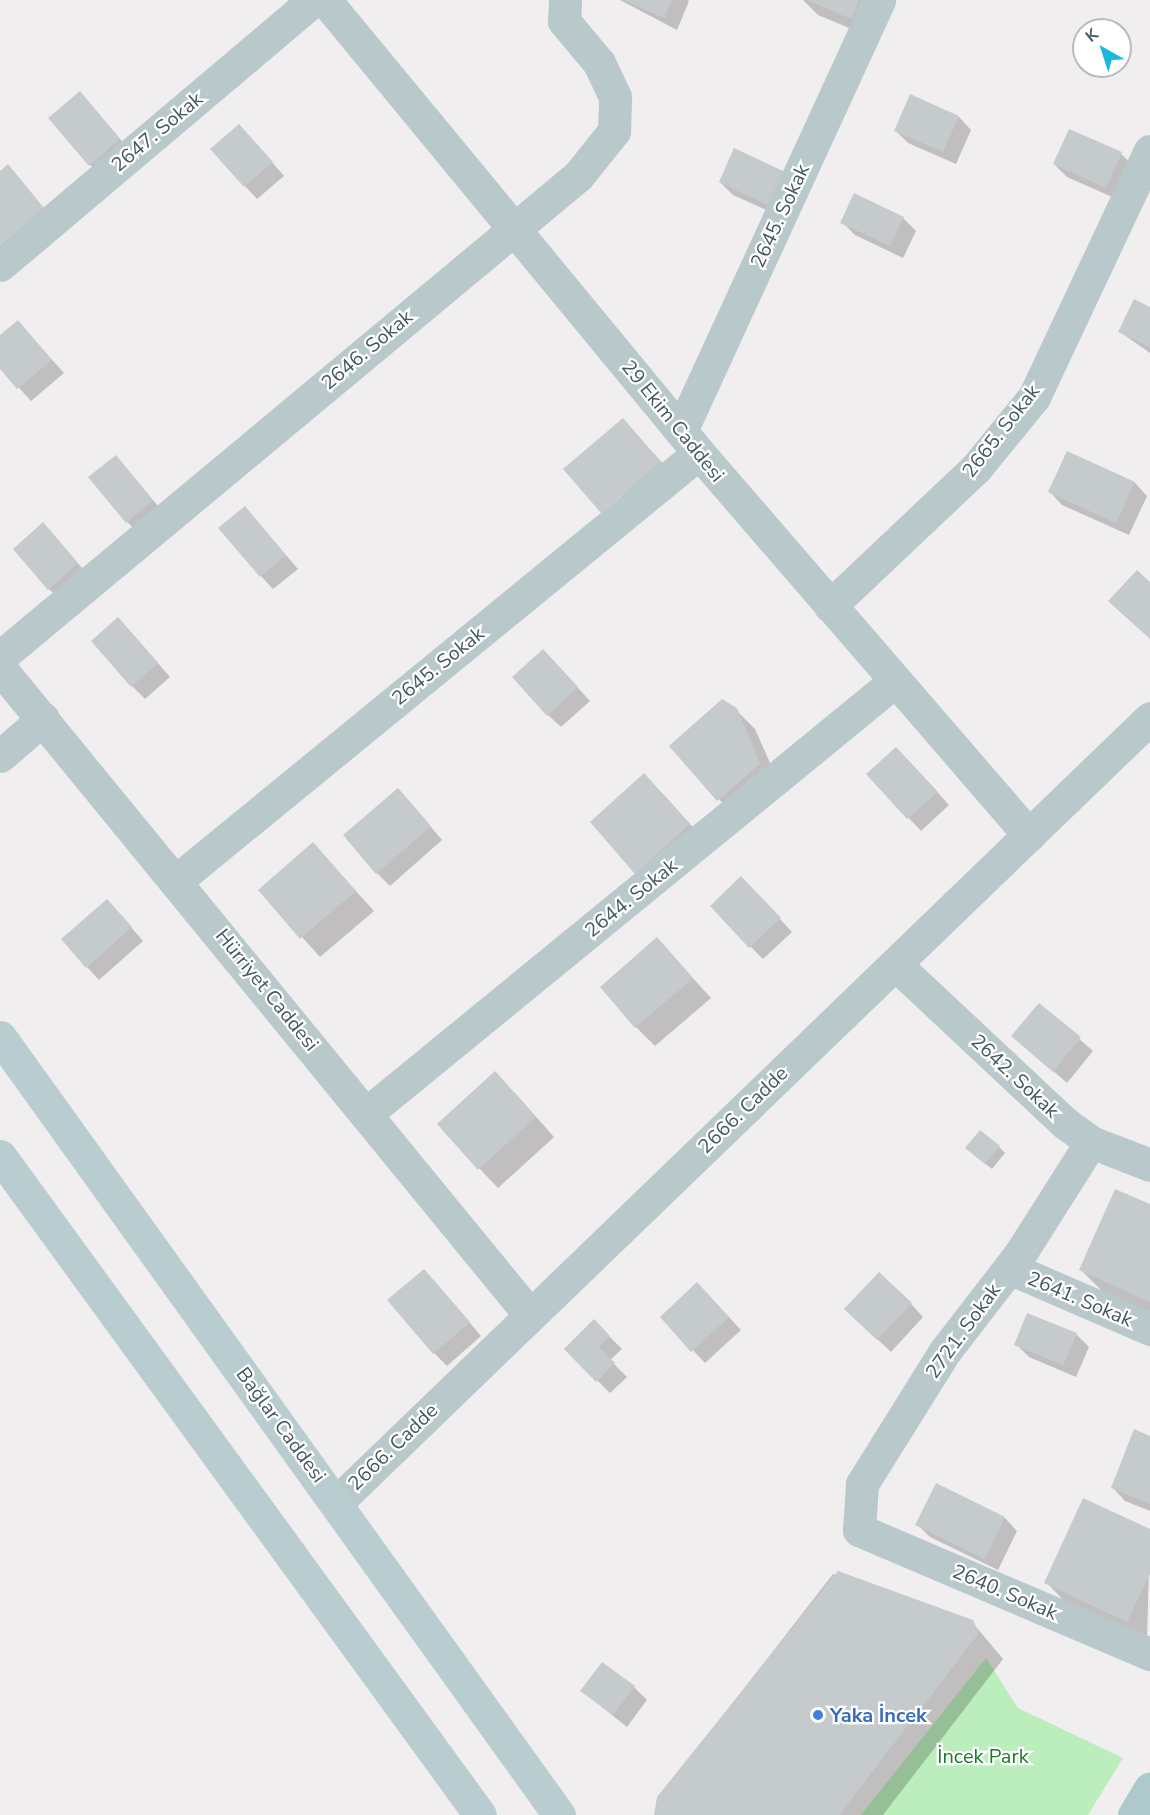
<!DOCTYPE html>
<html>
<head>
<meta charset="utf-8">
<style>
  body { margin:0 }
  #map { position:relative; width:1150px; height:1815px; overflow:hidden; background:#f0eeef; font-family:"Nunito Sans",sans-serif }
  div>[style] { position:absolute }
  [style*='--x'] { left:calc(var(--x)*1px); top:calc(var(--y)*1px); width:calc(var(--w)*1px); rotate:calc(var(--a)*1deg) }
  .green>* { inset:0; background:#bceebd }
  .shadow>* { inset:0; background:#0003 }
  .building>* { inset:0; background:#c5cbcd }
  .minor>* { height:33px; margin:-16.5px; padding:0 16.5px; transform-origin:16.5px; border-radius:16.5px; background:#b9c9cb }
  .tertiary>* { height:33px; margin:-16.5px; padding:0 16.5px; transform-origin:16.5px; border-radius:16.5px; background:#b9c9cb }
  .secondary>* { height:33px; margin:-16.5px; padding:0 16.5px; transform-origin:16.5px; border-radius:16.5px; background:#b9ccd0 }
  .primary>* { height:33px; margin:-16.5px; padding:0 16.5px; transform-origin:16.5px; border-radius:16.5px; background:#aec9cc }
  .dots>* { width:16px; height:16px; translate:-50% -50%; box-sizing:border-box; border:3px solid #fff; border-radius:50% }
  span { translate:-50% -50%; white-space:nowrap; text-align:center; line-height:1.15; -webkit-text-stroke:4.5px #fff; paint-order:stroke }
  .street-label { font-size:20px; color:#46595b }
  .shop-label { font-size:20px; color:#366cbe; font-weight:700 }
  .left { translate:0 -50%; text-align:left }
  .park-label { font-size:20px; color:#187b25 }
  .north { position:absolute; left:1072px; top:18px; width:60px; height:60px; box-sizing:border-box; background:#fff; border:2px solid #b5bdbd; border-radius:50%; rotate:321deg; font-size:16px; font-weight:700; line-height:24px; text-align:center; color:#46595b }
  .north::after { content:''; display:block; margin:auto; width:21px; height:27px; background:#1cb7dc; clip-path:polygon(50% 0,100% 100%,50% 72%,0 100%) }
</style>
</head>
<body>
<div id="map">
  <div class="green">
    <div style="clip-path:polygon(986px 1658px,1018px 1708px,1123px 1758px,1088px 1815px,861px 1815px)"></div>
  </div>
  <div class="shadow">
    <div style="clip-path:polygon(620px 0,688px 0,689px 1px,677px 30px)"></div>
    <div style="clip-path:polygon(803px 0,886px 0,871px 37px,818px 15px)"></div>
    <div style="clip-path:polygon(911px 96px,959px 117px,971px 130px,956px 164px,908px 143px,896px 131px)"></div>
    <div style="clip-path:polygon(92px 106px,132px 153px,103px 177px,90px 165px)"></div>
    <div style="clip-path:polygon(252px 139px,284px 176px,257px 199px,245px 186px)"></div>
    <div style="clip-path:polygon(735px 150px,782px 217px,733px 195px,720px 182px)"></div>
    <div style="clip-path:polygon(1121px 154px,1134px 166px,1119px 200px,1067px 177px,1054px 164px)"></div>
    <div style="clip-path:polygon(903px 218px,916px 231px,903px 258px,855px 235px,842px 222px)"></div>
    <div style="clip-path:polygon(1150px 308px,1150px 353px,1120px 332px)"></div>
    <div style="clip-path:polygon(18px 322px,64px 373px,31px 401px,0 367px,0 337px)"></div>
    <div style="clip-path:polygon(623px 420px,679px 481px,621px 531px)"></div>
    <div style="clip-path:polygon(116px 457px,165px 514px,140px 534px,127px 522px)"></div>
    <div style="clip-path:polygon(1135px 483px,1147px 496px,1129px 535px,1062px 505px,1050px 492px)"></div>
    <div style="clip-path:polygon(245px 508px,298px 569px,273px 589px,261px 576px)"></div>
    <div style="clip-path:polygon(43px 524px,90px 577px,62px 601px,49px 589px)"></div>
    <div style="clip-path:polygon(131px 632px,170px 677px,145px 699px,132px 686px)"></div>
    <div style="clip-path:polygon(556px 664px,590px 701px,561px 727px,548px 715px)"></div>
    <div style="clip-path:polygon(736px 710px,755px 729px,779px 783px,737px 819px,671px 746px)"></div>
    <div style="clip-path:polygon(909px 761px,949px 805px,921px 831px,868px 775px)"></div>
    <div style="clip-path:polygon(663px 794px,708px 844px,637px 873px)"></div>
    <div style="clip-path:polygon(410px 802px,442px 840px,390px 886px,377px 873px)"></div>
    <div style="clip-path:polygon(313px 844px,374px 911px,320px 957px,260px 890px)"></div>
    <div style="clip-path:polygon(754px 891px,792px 932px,763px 959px,750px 946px)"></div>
    <div style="clip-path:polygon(120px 914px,143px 941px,99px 980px,87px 967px)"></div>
    <div style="clip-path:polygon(657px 939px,711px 998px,655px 1046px,636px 1027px)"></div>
    <div style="clip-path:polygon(1040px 1005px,1093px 1051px,1067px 1083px,1013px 1036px)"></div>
    <div style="clip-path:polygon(514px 1092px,554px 1137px,498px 1188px,479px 1168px)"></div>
    <div style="clip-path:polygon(999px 1147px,1005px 1153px,992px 1169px,973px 1154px)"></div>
    <div style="clip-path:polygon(1150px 1206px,1150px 1314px,1106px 1295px,1081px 1270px)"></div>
    <div style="clip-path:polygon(437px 1284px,481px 1336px,447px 1366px,434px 1353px)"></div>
    <div style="clip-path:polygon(710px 1297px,741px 1330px,705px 1363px,662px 1317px)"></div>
    <div style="clip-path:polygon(911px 1304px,923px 1317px,891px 1352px,859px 1322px)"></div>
    <div style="clip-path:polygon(594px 1321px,622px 1349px,610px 1360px,627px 1377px,610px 1393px,566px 1349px)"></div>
    <div style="clip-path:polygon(1076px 1334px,1089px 1347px,1076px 1377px,1029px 1357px,1016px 1344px)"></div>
    <div style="clip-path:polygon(1150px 1437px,1150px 1511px,1125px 1501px,1113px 1488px)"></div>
    <div style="clip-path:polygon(937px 1485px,1005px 1518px,1017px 1531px,998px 1570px,930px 1537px,917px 1524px)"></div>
    <div style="clip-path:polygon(1150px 1531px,1147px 1640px,1065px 1602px,1046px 1582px)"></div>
    <div style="clip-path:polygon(833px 1574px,972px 1622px,1003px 1659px,883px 1815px,656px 1815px,659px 1798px)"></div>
    <div style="clip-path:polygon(634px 1687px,647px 1700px,627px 1727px,582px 1691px)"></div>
  </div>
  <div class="building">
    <div style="clip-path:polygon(623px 0,672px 0,664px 18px)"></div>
    <div style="clip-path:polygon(807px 0,859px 0,851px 19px)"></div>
    <div style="clip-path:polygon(80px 91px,120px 139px,89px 166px,48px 118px)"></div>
    <div style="clip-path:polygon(910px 94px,959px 116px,943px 152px,894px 131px)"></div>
    <div style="clip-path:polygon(239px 124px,273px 162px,244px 187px,210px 149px)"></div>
    <div style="clip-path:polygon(1069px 129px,1122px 152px,1106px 188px,1053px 164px)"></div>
    <div style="clip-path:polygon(734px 148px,785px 172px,769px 206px,719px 182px)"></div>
    <div style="clip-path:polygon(8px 164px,44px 208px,0 244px,0 171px)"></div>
    <div style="clip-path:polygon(854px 193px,904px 217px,890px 246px,840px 223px)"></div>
    <div style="clip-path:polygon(1134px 299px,1150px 307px,1150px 347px,1118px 332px)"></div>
    <div style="clip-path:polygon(18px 320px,52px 360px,17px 389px,0 369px,0 335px)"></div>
    <div style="clip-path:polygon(623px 418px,661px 462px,601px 513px,563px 469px)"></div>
    <div style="clip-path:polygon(1067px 451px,1135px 482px,1116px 523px,1048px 492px)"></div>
    <div style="clip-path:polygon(116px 455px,153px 500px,126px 523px,88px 477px)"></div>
    <div style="clip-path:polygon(245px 506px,286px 555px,260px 577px,218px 528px)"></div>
    <div style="clip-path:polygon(43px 522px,78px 563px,48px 590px,13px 549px)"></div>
    <div style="clip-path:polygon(1137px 570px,1150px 582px,1150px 639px,1108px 601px)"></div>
    <div style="clip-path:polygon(118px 617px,158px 663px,131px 687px,91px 641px)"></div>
    <div style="clip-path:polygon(543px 649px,578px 687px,547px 716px,512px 677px)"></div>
    <div style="clip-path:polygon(722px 699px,737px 708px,760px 764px,717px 801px,669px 746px)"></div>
    <div style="clip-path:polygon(896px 747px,938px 792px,907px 819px,866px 774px)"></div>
    <div style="clip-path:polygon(644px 773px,690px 824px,635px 874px,590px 822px)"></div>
    <div style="clip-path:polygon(398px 788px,431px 826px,376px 874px,343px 835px)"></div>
    <div style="clip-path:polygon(313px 842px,356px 891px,300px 939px,258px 890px)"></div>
    <div style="clip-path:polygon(741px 876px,781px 918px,749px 948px,710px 906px)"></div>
    <div style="clip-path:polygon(107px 899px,132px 927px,86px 968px,61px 939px)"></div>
    <div style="clip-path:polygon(657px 937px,693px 978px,635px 1028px,600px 987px)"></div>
    <div style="clip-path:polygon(1039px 1003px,1081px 1037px,1053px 1072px,1011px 1036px)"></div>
    <div style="clip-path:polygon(495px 1071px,536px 1117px,478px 1170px,437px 1124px)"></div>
    <div style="clip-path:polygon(980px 1130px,1000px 1146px,985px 1164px,965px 1148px)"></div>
    <div style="clip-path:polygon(1115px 1189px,1150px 1204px,1150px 1302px,1079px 1270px)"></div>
    <div style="clip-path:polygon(424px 1269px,470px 1322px,433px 1354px,387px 1300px)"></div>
    <div style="clip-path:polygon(879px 1272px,912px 1303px,877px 1340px,844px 1309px)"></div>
    <div style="clip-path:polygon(697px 1282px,729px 1317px,691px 1352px,660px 1317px)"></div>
    <div style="clip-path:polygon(1027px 1313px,1077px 1333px,1063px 1365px,1014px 1345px)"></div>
    <div style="clip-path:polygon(594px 1319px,610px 1336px,599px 1347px,615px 1363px,596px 1382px,564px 1349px)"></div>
    <div style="clip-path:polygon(1134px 1429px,1150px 1436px,1150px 1504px,1111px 1488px)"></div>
    <div style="clip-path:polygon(936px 1483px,1005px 1517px,985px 1559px,915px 1525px)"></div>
    <div style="clip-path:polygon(1083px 1498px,1150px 1529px,1150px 1574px,1127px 1622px,1044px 1583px)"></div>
    <div style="clip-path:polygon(838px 1571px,973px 1620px,979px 1633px,839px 1815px,654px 1815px,657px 1797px)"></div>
    <div style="clip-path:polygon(602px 1662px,635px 1686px,613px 1715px,580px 1691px)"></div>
  </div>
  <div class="minor">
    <div style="--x:0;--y:265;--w:411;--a:-40.2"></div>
    <div style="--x:681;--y:431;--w:474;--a:-65.3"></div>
    <div style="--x:830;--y:606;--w:201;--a:-43.4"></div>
    <div style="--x:976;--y:468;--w:92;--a:-50.8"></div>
    <div style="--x:1034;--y:397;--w:272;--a:-64.8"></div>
    <div style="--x:0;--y:657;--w:752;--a:-39.77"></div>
    <div style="--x:578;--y:176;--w:58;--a:-51.3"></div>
    <div style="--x:614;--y:131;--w:34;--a:-88"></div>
    <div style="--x:615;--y:97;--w:38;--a:-115"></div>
    <div style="--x:599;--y:63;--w:55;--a:-129.8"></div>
    <div style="--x:564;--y:21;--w:21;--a:-87"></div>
    <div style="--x:0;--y:668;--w:836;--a:50.68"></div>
    <div style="--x:0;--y:756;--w:57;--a:-40.7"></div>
    <div style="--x:177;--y:880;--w:674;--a:-39.28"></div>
    <div style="--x:895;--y:964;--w:233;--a:43.1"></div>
    <div style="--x:1065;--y:1123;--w:32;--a:36"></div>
    <div style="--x:1091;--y:1142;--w:63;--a:21.3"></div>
    <div style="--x:367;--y:1113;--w:681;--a:-39.28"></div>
    <div style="--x:1091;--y:1142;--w:133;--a:122.4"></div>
    <div style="--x:1020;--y:1254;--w:123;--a:127.7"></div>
    <div style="--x:945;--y:1351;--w:157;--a:122"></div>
    <div style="--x:862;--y:1484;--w:46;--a:93.7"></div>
    <div style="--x:859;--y:1530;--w:316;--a:23.1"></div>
    <div style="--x:1009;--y:1268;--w:154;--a:23.4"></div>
  </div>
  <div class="tertiary">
    <div style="--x:325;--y:0;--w:587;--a:50.46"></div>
    <div style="--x:699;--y:453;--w:505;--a:49.18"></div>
    <div style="--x:337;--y:1502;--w:1129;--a:-43.96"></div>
  </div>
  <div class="secondary">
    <div style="--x:0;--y:1037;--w:958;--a:54.3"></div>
    <div style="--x:0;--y:1156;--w:815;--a:53.93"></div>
  </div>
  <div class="primary">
    <div style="--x:1134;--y:1815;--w:31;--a:-59"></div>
  </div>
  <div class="dots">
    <div style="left:818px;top:1715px;background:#3f7fe0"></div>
  </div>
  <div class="street-label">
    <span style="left:157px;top:132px;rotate:-40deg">2647. Sokak</span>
    <span style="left:780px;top:216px;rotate:-65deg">2645. Sokak</span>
    <span style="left:367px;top:350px;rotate:-40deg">2646. Sokak</span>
    <span style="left:673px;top:421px;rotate:51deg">29 Ekim Caddesi</span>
    <span style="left:1001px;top:431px;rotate:-52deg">2665. Sokak</span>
    <span style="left:438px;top:666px;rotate:-39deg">2645. Sokak</span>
    <span style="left:631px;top:898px;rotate:-39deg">2644. Sokak</span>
    <span style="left:267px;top:990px;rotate:51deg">Hürriyet Caddesi</span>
    <span style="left:1015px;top:1076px;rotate:43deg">2642. Sokak</span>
    <span style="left:743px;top:1110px;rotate:-44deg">2666. Cadde</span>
    <span style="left:1080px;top:1299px;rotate:23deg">2641. Sokak</span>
    <span style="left:963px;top:1331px;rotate:-54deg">2721. Sokak</span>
    <span style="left:281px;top:1425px;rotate:54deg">Bağlar Caddesi</span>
    <span style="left:393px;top:1447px;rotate:-44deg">2666. Cadde</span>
    <span style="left:1005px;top:1592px;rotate:23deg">2640. Sokak</span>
  </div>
  <div class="shop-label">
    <span class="left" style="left:830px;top:1715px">Yaka İncek</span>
  </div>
  <div class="park-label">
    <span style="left:983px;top:1756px">İncek Park</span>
  </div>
  <div class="north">K</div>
</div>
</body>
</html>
